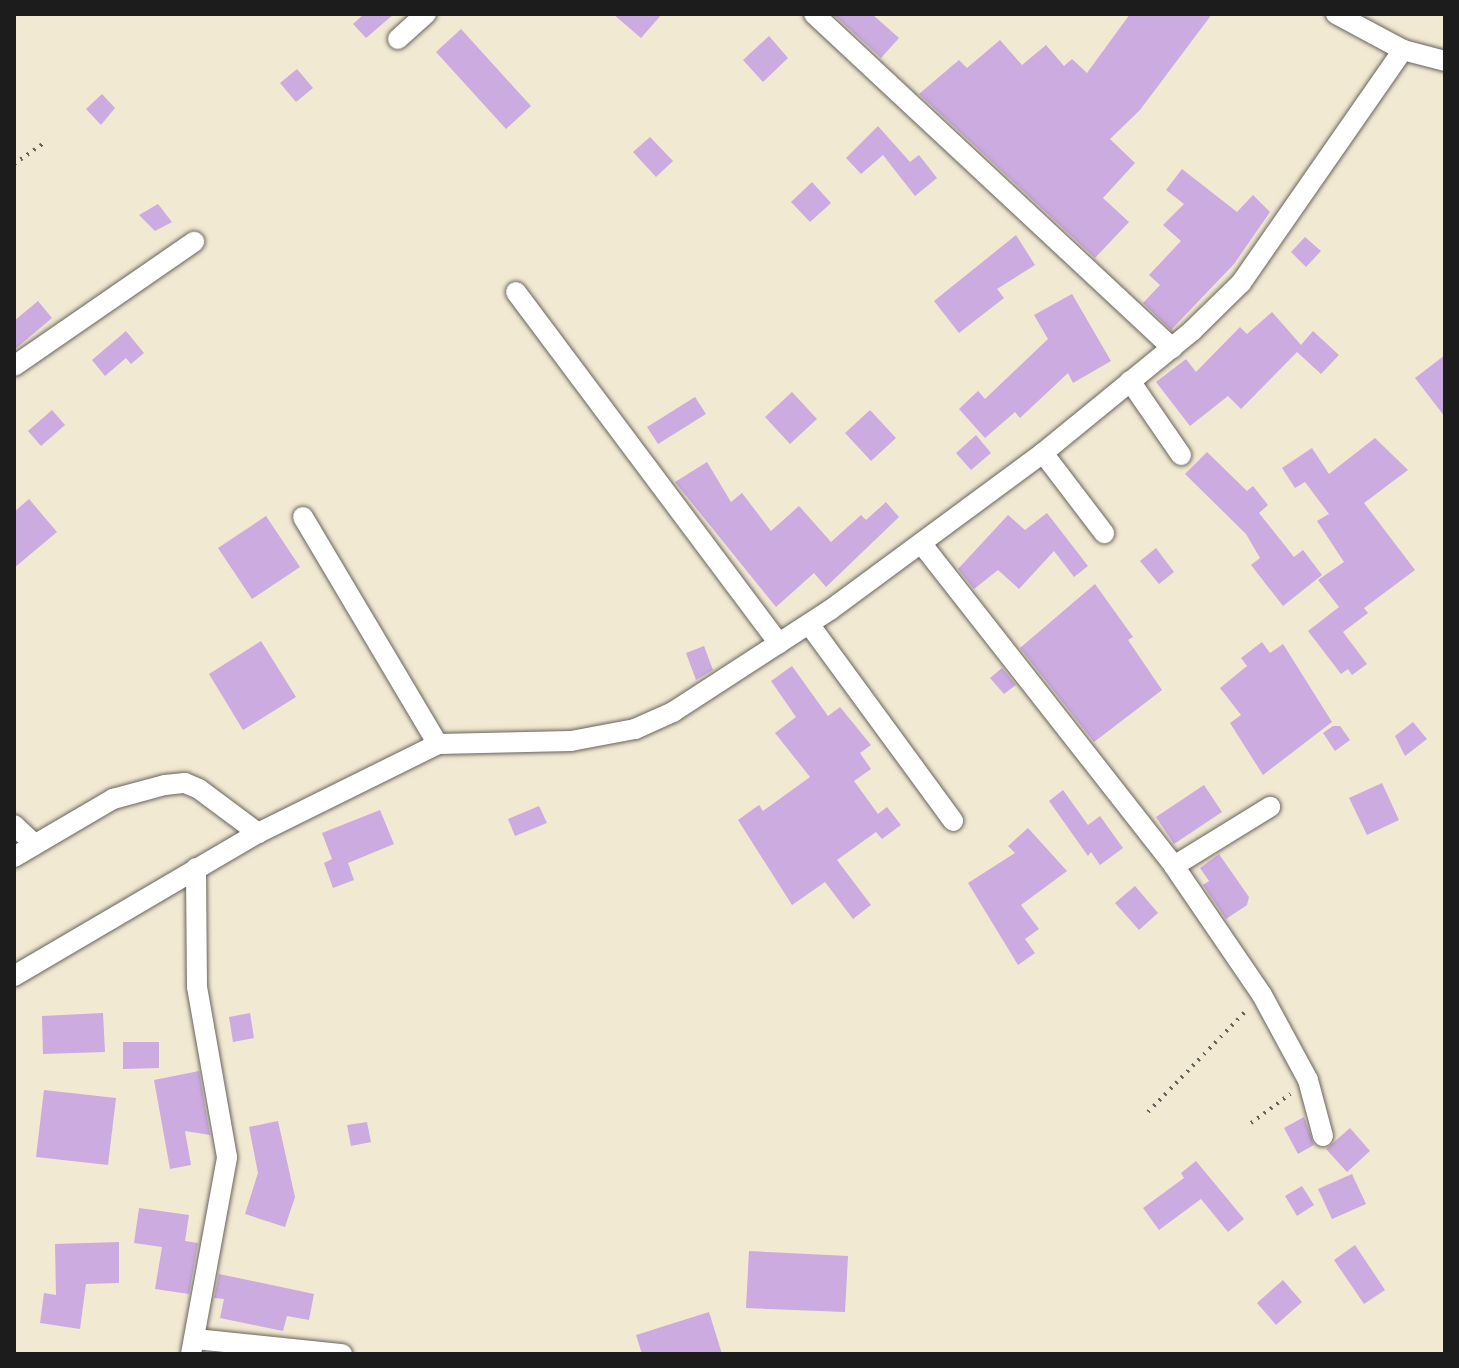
<!DOCTYPE html>
<html>
<head>
<meta charset="utf-8">
<style>
  body { margin:0 }
  #map { position:relative; width:1459px; height:1368px; overflow:hidden; background:#f2e9d3; font-family:Delius,sans-serif }
  div>[style] { position:absolute }
  [style*='--x'] { left:calc(var(--x)*1px); top:calc(var(--y)*1px); width:calc(var(--w)*1px); rotate:calc(var(--a)*1deg) }
  .building>* { inset:0; background:#cbabe0 }
  .path>* { height:4px; margin-top:-2px; transform-origin:0; background:repeating-linear-gradient(90deg,#67645c 0 2px,transparent 0 8px) }
  .roads { filter:drop-shadow(0 0 2px #67645c) drop-shadow(0 0 2px #67645c) }
  .street>* { height:20px; margin:-10px; padding:0 10px; transform-origin:10px; border-radius:10px; background:#fff }
  span { translate:-50% -50%; white-space:nowrap; text-align:center; line-height:1.15; -webkit-text-stroke:8px #f7f3e8; paint-order:stroke }
  .frame { position:absolute; inset:0; border:16px solid #1c1c1c; pointer-events:none }
</style>
</head>
<body>
<div id="map">
  <div class="building">
    <div style="clip-path:polygon(364px 14px,394px 14px,366px 38px,353px 24px)"></div>
    <div style="clip-path:polygon(613px 14px,662px 14px,641px 38px)"></div>
    <div style="clip-path:polygon(833px 14px,872px 14px,899px 38px,881px 58px)"></div>
    <div style="clip-path:polygon(1130px 14px,1212px 14px,1140px 110px,1110px 139px,1135px 163px,1103px 198px,1129px 222px,1095px 258px,919px 94px,959px 60px,967px 68px,1000px 40px,1022px 65px,1046px 45px,1064px 66px,1072px 59px,1087px 73px)"></div>
    <div style="clip-path:polygon(461px 29px,531px 106px,506px 129px,436px 52px)"></div>
    <div style="clip-path:polygon(769px 36px,788px 58px,763px 82px,743px 60px)"></div>
    <div style="clip-path:polygon(297px 69px,313px 88px,296px 102px,280px 83px)"></div>
    <div style="clip-path:polygon(102px 94px,115px 108px,101px 125px,86px 109px)"></div>
    <div style="clip-path:polygon(878px 126px,910px 162px,919px 155px,937px 178px,915px 196px,883px 155px,861px 174px,846px 158px)"></div>
    <div style="clip-path:polygon(650px 137px,673px 161px,656px 177px,633px 152px)"></div>
    <div style="clip-path:polygon(1182px 169px,1237px 212px,1253px 195px,1270px 212px,1234px 264px,1171px 330px,1143px 303px,1160px 285px,1149px 275px,1181px 241px,1163px 225px,1184px 204px,1166px 190px)"></div>
    <div style="clip-path:polygon(812px 182px,831px 203px,810px 222px,791px 202px)"></div>
    <div style="clip-path:polygon(158px 204px,172px 222px,155px 231px,139px 215px)"></div>
    <div style="clip-path:polygon(1016px 235px,1035px 265px,997px 289px,1004px 298px,959px 333px,934px 301px)"></div>
    <div style="clip-path:polygon(1305px 237px,1321px 251px,1306px 267px,1291px 252px)"></div>
    <div style="clip-path:polygon(1072px 294px,1111px 361px,1073px 383px,1068px 373px,1020px 418px,1015px 412px,985px 438px,959px 409px,978px 391px,985px 399px,1048px 339px,1034px 315px)"></div>
    <div style="clip-path:polygon(38px 301px,52px 318px,14px 350px,14px 321px)"></div>
    <div style="clip-path:polygon(1272px 312px,1301px 345px,1313px 331px,1339px 355px,1321px 374px,1297px 352px,1241px 409px,1228px 396px,1190px 426px,1156px 382px,1186px 359px,1196px 372px,1240px 327px,1247px 334px)"></div>
    <div style="clip-path:polygon(126px 331px,144px 353px,131px 364px,126px 358px,105px 376px,92px 360px)"></div>
    <div style="clip-path:polygon(1445px 355px,1445px 417px,1415px 378px)"></div>
    <div style="clip-path:polygon(792px 392px,817px 419px,790px 444px,765px 417px)"></div>
    <div style="clip-path:polygon(695px 397px,706px 414px,658px 444px,647px 427px)"></div>
    <div style="clip-path:polygon(52px 410px,65px 425px,41px 446px,28px 431px)"></div>
    <div style="clip-path:polygon(870px 410px,896px 438px,871px 461px,845px 433px)"></div>
    <div style="clip-path:polygon(976px 435px,991px 453px,971px 470px,956px 453px)"></div>
    <div style="clip-path:polygon(1375px 438px,1408px 470px,1364px 503px,1415px 570px,1364px 608px,1368px 613px,1343px 632px,1367px 664px,1352px 675px,1348px 669px,1341px 674px,1308px 631px,1339px 607px,1318px 580px,1344px 562px,1317px 521px,1329px 514px,1305px 482px,1295px 488px,1282px 468px,1312px 448px,1329px 474px)"></div>
    <div style="clip-path:polygon(1207px 452px,1247px 491px,1253px 486px,1268px 505px,1259px 513px,1294px 557px,1303px 550px,1322px 575px,1283px 606px,1251px 565px,1260px 558px,1246px 534px,1185px 474px)"></div>
    <div style="clip-path:polygon(707px 462px,731px 502px,742px 493px,771px 531px,799px 506px,831px 542px,861px 515px,866px 520px,886px 502px,899px 517px,826px 587px,814px 573px,776px 607px,675px 482px)"></div>
    <div style="clip-path:polygon(29px 499px,57px 532px,14px 568px,14px 512px)"></div>
    <div style="clip-path:polygon(1047px 513px,1088px 566px,1074px 577px,1054px 551px,1019px 589px,998px 570px,974px 589px,958px 569px,1008px 515px,1025px 530px)"></div>
    <div style="clip-path:polygon(266px 516px,300px 567px,252px 599px,218px 548px)"></div>
    <div style="clip-path:polygon(1156px 548px,1174px 572px,1159px 584px,1140px 561px)"></div>
    <div style="clip-path:polygon(1095px 584px,1133px 637px,1128px 640px,1162px 690px,1094px 742px,1020px 648px)"></div>
    <div style="clip-path:polygon(261px 641px,296px 697px,243px 730px,209px 674px)"></div>
    <div style="clip-path:polygon(1262px 642px,1270px 653px,1283px 644px,1332px 722px,1263px 775px,1230px 723px,1241px 715px,1220px 688px,1247px 666px,1241px 658px)"></div>
    <div style="clip-path:polygon(704px 646px,713px 670px,696px 680px,686px 653px)"></div>
    <div style="clip-path:polygon(792px 666px,828px 716px,840px 707px,871px 745px,860px 753px,871px 769px,854px 781px,878px 814px,887px 807px,901px 825px,882px 839px,876px 832px,837px 860px,871px 905px,853px 919px,825px 882px,792px 905px,738px 820px,759px 805px,763px 811px,810px 777px,775px 733px,796px 717px,771px 681px)"></div>
    <div style="clip-path:polygon(1002px 668px,1016px 685px,1004px 694px,990px 678px)"></div>
    <div style="clip-path:polygon(1413px 722px,1427px 739px,1405px 756px,1395px 736px)"></div>
    <div style="clip-path:polygon(1333px 726px,1340px 726px,1350px 740px,1335px 751px,1323px 733px)"></div>
    <div style="clip-path:polygon(1382px 783px,1399px 820px,1367px 835px,1349px 798px)"></div>
    <div style="clip-path:polygon(1204px 785px,1222px 812px,1174px 844px,1156px 817px)"></div>
    <div style="clip-path:polygon(1063px 790px,1088px 825px,1100px 816px,1123px 848px,1100px 865px,1091px 852px,1088px 856px,1049px 801px)"></div>
    <div style="clip-path:polygon(539px 806px,547px 823px,515px 836px,508px 819px)"></div>
    <div style="clip-path:polygon(380px 810px,394px 844px,348px 863px,354px 880px,333px 888px,324px 863px,332px 859px,322px 833px)"></div>
    <div style="clip-path:polygon(1028px 828px,1067px 871px,1021px 905px,1039px 929px,1025px 939px,1035px 953px,1018px 965px,968px 883px,1015px 853px,1008px 846px)"></div>
    <div style="clip-path:polygon(1219px 854px,1249px 897px,1247px 905px,1226px 919px,1203px 885px,1209px 881px,1200px 868px)"></div>
    <div style="clip-path:polygon(1135px 886px,1158px 913px,1139px 930px,1115px 903px)"></div>
    <div style="clip-path:polygon(103px 1013px,105px 1052px,43px 1054px,42px 1016px)"></div>
    <div style="clip-path:polygon(250px 1013px,254px 1038px,233px 1042px,229px 1017px)"></div>
    <div style="clip-path:polygon(123px 1042px,159px 1042px,159px 1068px,123px 1069px)"></div>
    <div style="clip-path:polygon(199px 1071px,210px 1135px,185px 1131px,191px 1165px,170px 1169px,154px 1080px)"></div>
    <div style="clip-path:polygon(44px 1090px,116px 1098px,108px 1165px,36px 1157px)"></div>
    <div style="clip-path:polygon(1304px 1117px,1314px 1145px,1298px 1154px,1284px 1128px)"></div>
    <div style="clip-path:polygon(278px 1121px,295px 1197px,285px 1227px,245px 1214px,258px 1173px,249px 1127px)"></div>
    <div style="clip-path:polygon(367px 1122px,371px 1142px,351px 1146px,347px 1125px)"></div>
    <div style="clip-path:polygon(1350px 1128px,1370px 1151px,1347px 1172px,1326px 1149px)"></div>
    <div style="clip-path:polygon(1196px 1161px,1244px 1219px,1228px 1232px,1201px 1199px,1159px 1230px,1143px 1208px,1184px 1178px,1181px 1173px)"></div>
    <div style="clip-path:polygon(1352px 1174px,1366px 1204px,1332px 1219px,1318px 1189px)"></div>
    <div style="clip-path:polygon(1302px 1186px,1314px 1205px,1297px 1216px,1285px 1196px)"></div>
    <div style="clip-path:polygon(139px 1208px,189px 1215px,185px 1241px,198px 1243px,189px 1294px,155px 1289px,162px 1247px,134px 1243px)"></div>
    <div style="clip-path:polygon(119px 1242px,119px 1283px,86px 1284px,80px 1329px,40px 1323px,44px 1293px,56px 1295px,55px 1244px)"></div>
    <div style="clip-path:polygon(1355px 1245px,1385px 1290px,1364px 1304px,1334px 1260px)"></div>
    <div style="clip-path:polygon(749px 1251px,848px 1256px,845px 1312px,746px 1308px)"></div>
    <div style="clip-path:polygon(219px 1274px,314px 1294px,309px 1320px,287px 1316px,283px 1331px,220px 1318px,224px 1299px,214px 1298px)"></div>
    <div style="clip-path:polygon(1283px 1280px,1302px 1302px,1276px 1325px,1257px 1303px)"></div>
    <div style="clip-path:polygon(709px 1312px,722px 1354px,642px 1354px,636px 1335px)"></div>
  </div>
  <div class="path">
    <div style="--x:14;--y:164;--w:35;--a:-35"></div>
    <div style="--x:1148;--y:1112;--w:141;--a:-45.9"></div>
    <div style="--x:1251;--y:1123;--w:49;--a:-36.6"></div>
  </div>
  <div class="roads">
    <div class="street">
      <div style="--x:814;--y:14;--w:490;--a:43"></div>
      <div style="--x:1336;--y:14;--w:76;--a:28.2"></div>
      <div style="--x:1403;--y:50;--w:43;--a:14.7"></div>
      <div style="--x:398;--y:39;--w:38;--a:-42"></div>
      <div style="--x:516;--y:292;--w:439;--a:53.2"></div>
      <div style="--x:14;--y:366;--w:219;--a:-34.6"></div>
      <div style="--x:1130;--y:381;--w:90;--a:55.4"></div>
      <div style="--x:1043;--y:453;--w:101;--a:52.7"></div>
      <div style="--x:303;--y:517;--w:264;--a:59.3"></div>
      <div style="--x:921;--y:543;--w:410;--a:51.9"></div>
      <div style="--x:1174;--y:866;--w:156;--a:55.7"></div>
      <div style="--x:1262;--y:995;--w:97;--a:61.6"></div>
      <div style="--x:1308;--y:1080;--w:58;--a:75"></div>
      <div style="--x:809;--y:624;--w:244;--a:53.8"></div>
      <div style="--x:14;--y:825;--w:26;--a:43"></div>
      <div style="--x:14;--y:857;--w:115;--a:-30.4"></div>
      <div style="--x:113;--y:799;--w:54;--a:-15.1"></div>
      <div style="--x:165;--y:785;--w:20;--a:-6"></div>
      <div style="--x:185;--y:783;--w:15;--a:23"></div>
      <div style="--x:199;--y:789;--w:74;--a:36.7"></div>
      <div style="--x:1174;--y:866;--w:113;--a:-31.6"></div>
      <div style="--x:14;--y:976;--w:283;--a:-30.4"></div>
      <div style="--x:258;--y:833;--w:201;--a:-26.3"></div>
      <div style="--x:438;--y:744;--w:133;--a:-1.3"></div>
      <div style="--x:571;--y:741;--w:65;--a:-10.6"></div>
      <div style="--x:635;--y:729;--w:42;--a:-24.1"></div>
      <div style="--x:673;--y:712;--w:187;--a:-33"></div>
      <div style="--x:830;--y:610;--w:265;--a:-36.4"></div>
      <div style="--x:1043;--y:453;--w:193;--a:-39.3"></div>
      <div style="--x:1192;--y:331;--w:69;--a:-44.4"></div>
      <div style="--x:1241;--y:283;--w:284;--a:-55.2"></div>
      <div style="--x:196;--y:1339;--w:147;--a:5.9"></div>
      <div style="--x:191;--y:1354;--w:200;--a:-79.6"></div>
      <div style="--x:227;--y:1157;--w:173;--a:-100"></div>
      <div style="--x:197;--y:987;--w:119;--a:-90.5"></div>
    </div>
  </div>
  <div class="frame"></div>
</div>
</body>
</html>
